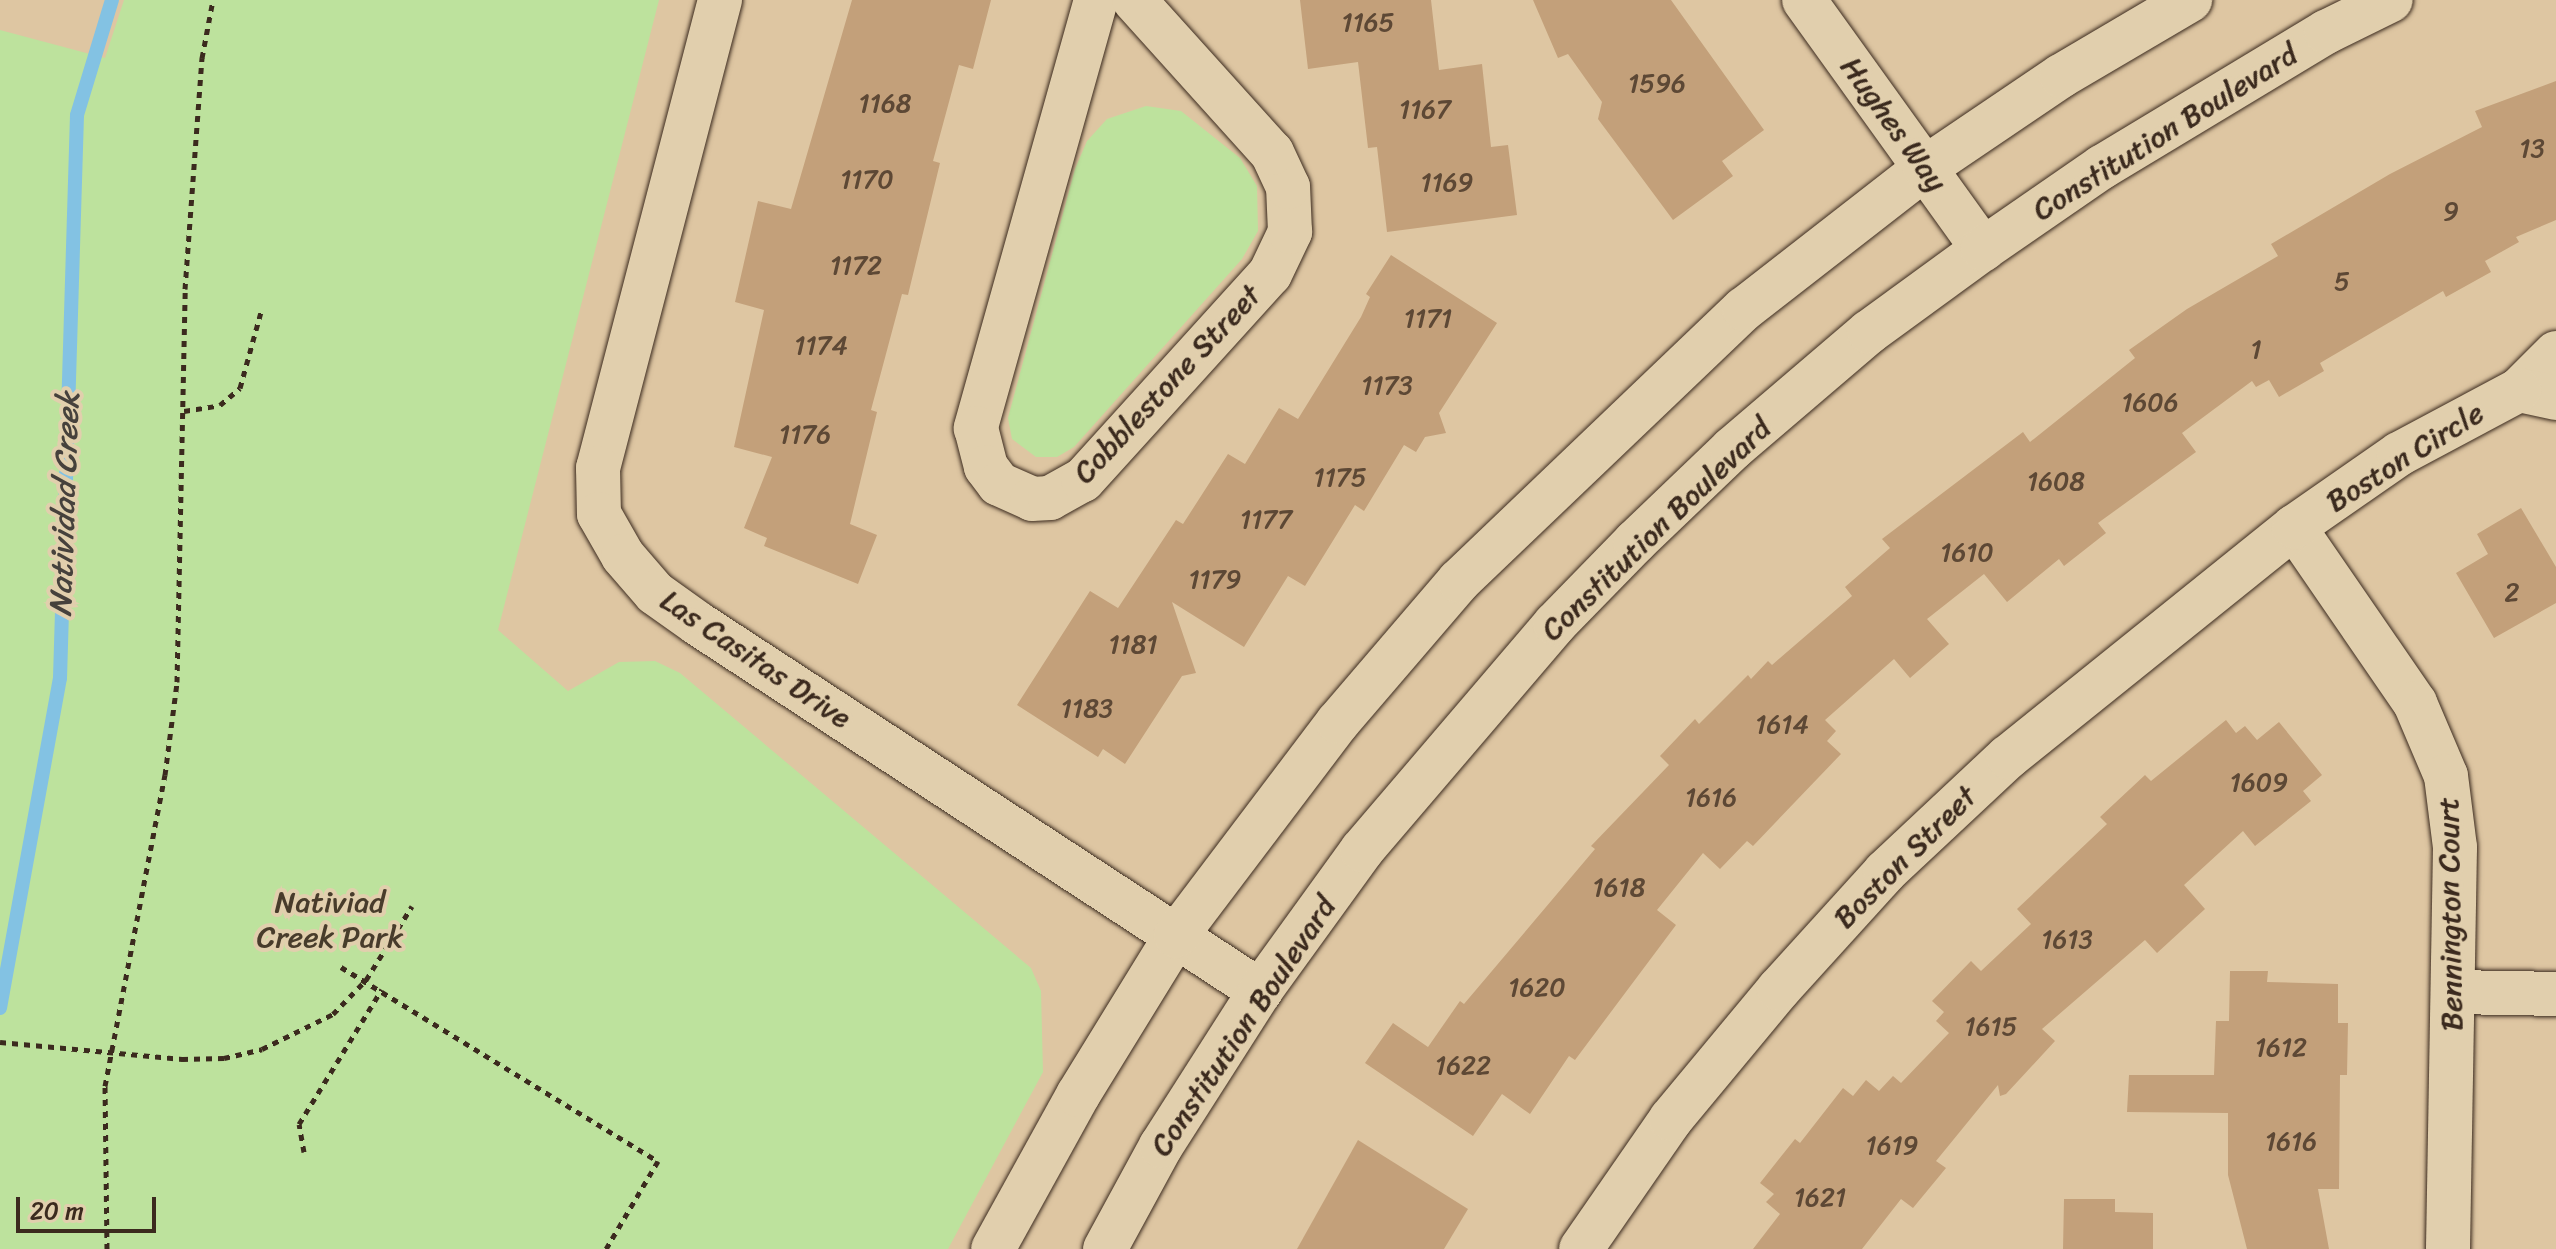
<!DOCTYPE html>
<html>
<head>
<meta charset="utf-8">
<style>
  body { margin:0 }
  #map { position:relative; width:2556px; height:1249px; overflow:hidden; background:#dec6a2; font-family:Sriracha,sans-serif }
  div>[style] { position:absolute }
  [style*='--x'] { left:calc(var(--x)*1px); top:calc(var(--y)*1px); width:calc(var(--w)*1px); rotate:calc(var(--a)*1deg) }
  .green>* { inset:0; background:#bde29d }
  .stream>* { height:14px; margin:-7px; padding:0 7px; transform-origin:7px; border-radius:7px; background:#83c2e3 }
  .building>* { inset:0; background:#c3a07a }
  .path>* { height:5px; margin-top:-2.5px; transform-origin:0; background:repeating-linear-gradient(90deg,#3b2a1e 0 6px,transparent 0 12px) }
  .roads { filter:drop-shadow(0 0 2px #3b2a1e) drop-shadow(0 0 2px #3b2a1e) }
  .minor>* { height:44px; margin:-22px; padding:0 22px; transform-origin:22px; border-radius:22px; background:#e1cfad }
  .secondary>* { height:44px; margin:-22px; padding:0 22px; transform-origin:22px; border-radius:22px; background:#e1cfad }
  span { translate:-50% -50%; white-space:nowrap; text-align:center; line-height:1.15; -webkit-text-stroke:8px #e1cfad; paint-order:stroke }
  .number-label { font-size:26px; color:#5d4835 }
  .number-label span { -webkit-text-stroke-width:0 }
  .street-label { font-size:30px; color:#3b2a1e }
  .park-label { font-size:30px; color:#483c2b }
  .water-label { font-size:32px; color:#46413c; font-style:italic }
  .scale { position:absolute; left:16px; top:1197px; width:140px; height:36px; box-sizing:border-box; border:4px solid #3b2a1e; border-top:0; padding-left:10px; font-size:24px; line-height:28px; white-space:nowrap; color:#3b2a1e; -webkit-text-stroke:6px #e1cfad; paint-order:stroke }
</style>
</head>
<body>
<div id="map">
  <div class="green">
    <div style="clip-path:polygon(124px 0,659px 0,498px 630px,568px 691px,619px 662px,655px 661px,680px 673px,1031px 968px,1041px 991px,1043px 1072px,948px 1249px,0 1249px,0 30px,105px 58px)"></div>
    <div style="clip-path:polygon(1146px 106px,1181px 111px,1240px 158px,1257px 186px,1258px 231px,1242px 259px,1074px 447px,1057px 457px,1036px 457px,1012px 439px,1008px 418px,1075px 169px,1087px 141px,1107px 119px)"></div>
  </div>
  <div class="stream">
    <div style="--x:0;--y:1008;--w:335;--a:-79.7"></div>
    <div style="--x:60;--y:678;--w:563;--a:-88.27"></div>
    <div style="--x:77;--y:115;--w:120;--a:-73.1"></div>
  </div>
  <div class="building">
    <div style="clip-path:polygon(852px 0,991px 0,973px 69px,959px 65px,933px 161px,940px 163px,908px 295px,902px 294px,871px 410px,877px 412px,850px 524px,877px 535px,858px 584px,764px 546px,767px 538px,744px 528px,772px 457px,734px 447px,764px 310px,735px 302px,758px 201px,791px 209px)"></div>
    <div style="clip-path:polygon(1300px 0,1431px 0,1439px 70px,1482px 64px,1491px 147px,1508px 145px,1517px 215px,1387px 232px,1377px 147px,1368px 148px,1358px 62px,1308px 69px)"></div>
    <div style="clip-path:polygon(1533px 0,1671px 0,1764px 130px,1722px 161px,1733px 176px,1673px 220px,1598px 119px,1602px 102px,1568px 54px,1558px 58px)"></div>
    <div style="clip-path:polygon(2556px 81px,2556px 220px,2516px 237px,2519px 242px,2485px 261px,2491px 272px,2446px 297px,2443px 291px,2320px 363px,2324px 371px,2279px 397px,2269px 380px,2256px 387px,2252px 381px,2182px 433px,2196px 452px,2098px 523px,2106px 533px,2064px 566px,2059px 559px,2007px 602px,1984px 574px,1927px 619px,1949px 644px,1910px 678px,1894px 659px,1825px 720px,1836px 731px,1827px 741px,1841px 754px,1753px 846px,1747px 841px,1720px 869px,1703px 853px,1657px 910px,1676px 925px,1575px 1060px,1569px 1056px,1530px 1114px,1502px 1094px,1473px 1136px,1365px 1063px,1393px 1023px,1428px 1047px,1460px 1001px,1464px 1004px,1595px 849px,1591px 846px,1669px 765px,1660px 756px,1695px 719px,1699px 724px,1748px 675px,1751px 679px,1768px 661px,1772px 665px,1852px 596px,1845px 587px,1890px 548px,1882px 539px,2023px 432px,2030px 442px,2135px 358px,2129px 350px,2187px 309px,2278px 256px,2271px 244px,2390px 174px,2482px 127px,2475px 111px)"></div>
    <div style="clip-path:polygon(1391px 255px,1497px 323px,1439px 413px,1446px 433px,1425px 437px,1416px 452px,1404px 445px,1364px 511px,1355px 505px,1305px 586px,1288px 576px,1244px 647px,1172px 602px,1196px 673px,1182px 676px,1125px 764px,1103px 749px,1098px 757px,1017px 705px,1090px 591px,1118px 608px,1176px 520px,1183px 524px,1228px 454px,1245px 464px,1279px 408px,1298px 419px,1361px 317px,1370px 297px,1366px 294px)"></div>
    <div style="clip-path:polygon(2521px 508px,2556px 567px,2556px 603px,2494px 638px,2456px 573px,2488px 554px,2477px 534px)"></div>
    <div style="clip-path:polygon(2226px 720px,2236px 733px,2245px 726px,2257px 740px,2279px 722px,2322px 775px,2303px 791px,2311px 801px,2255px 846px,2243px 831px,2184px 885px,2205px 909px,2157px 953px,2145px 940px,2042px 1029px,2055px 1041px,2006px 1094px,2000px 1096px,1998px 1085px,1936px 1161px,1946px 1168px,1913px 1208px,1901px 1199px,1862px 1249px,1753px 1249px,1780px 1214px,1766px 1202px,1774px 1194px,1760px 1183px,1795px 1139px,1800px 1143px,1843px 1088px,1853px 1096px,1866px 1080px,1879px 1091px,1893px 1076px,1901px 1083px,1949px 1033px,1936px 1021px,1944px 1012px,1932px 1001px,1971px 961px,1981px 971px,2031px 924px,2017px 909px,2107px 824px,2100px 817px,2145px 775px,2151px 781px)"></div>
    <div style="clip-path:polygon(2230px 971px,2268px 971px,2267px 982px,2338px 984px,2338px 1023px,2348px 1023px,2347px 1075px,2340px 1075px,2339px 1189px,2318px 1189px,2329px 1249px,2247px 1249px,2228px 1175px,2228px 1113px,2127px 1112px,2129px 1075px,2214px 1075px,2216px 1021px,2229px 1021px)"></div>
    <div style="clip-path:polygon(1358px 1140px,1468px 1209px,1444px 1249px,1297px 1249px)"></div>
    <div style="clip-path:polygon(2064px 1199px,2115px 1199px,2115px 1212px,2153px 1213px,2153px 1249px,2063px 1249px)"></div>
  </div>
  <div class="path">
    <div style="--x:184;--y:411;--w:36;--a:-9"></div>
    <div style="--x:220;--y:405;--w:26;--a:-40"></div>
    <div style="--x:240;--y:388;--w:79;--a:-74.6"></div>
    <div style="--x:341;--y:967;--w:372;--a:31.5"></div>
    <div style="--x:658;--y:1161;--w:102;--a:120.6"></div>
    <div style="--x:0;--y:1042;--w:183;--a:5.3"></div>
    <div style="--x:182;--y:1059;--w:42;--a:-1.4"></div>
    <div style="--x:224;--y:1058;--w:39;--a:-13"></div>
    <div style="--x:262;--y:1049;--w:79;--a:-26.2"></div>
    <div style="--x:333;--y:1014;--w:47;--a:-45.9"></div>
    <div style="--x:366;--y:980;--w:87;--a:-58.1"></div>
    <div style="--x:304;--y:1152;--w:28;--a:-100"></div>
    <div style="--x:299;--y:1124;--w:158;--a:-58.4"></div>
    <div style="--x:107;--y:1249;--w:163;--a:-90.7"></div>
    <div style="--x:105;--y:1086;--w:317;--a:-79.1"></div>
    <div style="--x:165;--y:775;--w:94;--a:-82.6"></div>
    <div style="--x:177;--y:682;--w:393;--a:-88.8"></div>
    <div style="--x:185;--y:289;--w:232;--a:-85.8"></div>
    <div style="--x:202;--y:58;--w:59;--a:-79.3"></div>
  </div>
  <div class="roads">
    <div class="minor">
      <div style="--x:720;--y:0;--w:484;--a:104.6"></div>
      <div style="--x:598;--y:468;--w:46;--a:88.8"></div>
      <div style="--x:599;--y:514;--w:48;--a:60.3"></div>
      <div style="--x:623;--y:556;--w:49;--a:49.1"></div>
      <div style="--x:655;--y:593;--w:52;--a:35.5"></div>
      <div style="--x:697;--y:623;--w:673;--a:33.17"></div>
      <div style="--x:1096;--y:0;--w:445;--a:105.7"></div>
      <div style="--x:976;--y:428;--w:40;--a:75.6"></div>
      <div style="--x:986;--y:467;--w:21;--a:53"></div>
      <div style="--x:999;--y:484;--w:36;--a:24"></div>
      <div style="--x:1032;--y:499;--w:18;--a:-3"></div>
      <div style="--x:1050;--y:498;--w:38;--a:-29"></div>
      <div style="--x:1083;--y:480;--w:278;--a:-47.8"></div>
      <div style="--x:1270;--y:274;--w:47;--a:-64.5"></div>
      <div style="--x:1290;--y:232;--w:45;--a:-92.5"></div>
      <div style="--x:1288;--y:187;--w:38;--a:-115"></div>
      <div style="--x:1272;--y:153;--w:206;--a:-132"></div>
      <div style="--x:1804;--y:0;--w:307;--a:54.3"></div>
      <div style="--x:2556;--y:353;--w:52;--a:135"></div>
      <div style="--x:2519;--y:390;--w:38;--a:12"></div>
      <div style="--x:2294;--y:527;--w:214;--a:55.5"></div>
      <div style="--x:2415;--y:703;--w:79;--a:67"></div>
      <div style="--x:2446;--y:776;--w:72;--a:82.8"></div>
      <div style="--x:2455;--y:847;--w:402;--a:91"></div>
      <div style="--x:2455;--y:992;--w:101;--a:1.1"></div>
      <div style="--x:1581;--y:1249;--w:158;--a:-55.3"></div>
      <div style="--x:1671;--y:1119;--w:169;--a:-50.3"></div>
      <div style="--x:1779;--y:989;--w:158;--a:-47.8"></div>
      <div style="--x:1885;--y:872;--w:168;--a:-43.1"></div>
      <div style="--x:2008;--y:757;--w:367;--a:-38.8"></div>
      <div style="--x:2294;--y:527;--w:128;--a:-34.8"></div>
      <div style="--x:2399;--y:454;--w:136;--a:-28.1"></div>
    </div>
    <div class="secondary">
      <div style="--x:993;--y:1249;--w:176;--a:-61.1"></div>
      <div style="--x:1078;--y:1095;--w:187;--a:-58.4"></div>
      <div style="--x:1176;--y:936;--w:268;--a:-52.9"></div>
      <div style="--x:1338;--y:722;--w:186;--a:-49.4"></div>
      <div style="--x:1459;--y:581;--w:394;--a:-43.7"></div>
      <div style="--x:1744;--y:309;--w:229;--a:-37.9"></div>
      <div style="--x:1925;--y:168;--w:164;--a:-34.1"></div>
      <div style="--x:2061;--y:76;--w:150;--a:-30.5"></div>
      <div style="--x:1105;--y:1249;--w:117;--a:-61.5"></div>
      <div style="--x:1161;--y:1146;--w:184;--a:-57.4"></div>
      <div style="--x:1260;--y:991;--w:174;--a:-54.1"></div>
      <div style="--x:1362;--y:850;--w:297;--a:-49.5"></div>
      <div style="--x:1555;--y:624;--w:115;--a:-45.7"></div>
      <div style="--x:1635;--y:542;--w:134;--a:-43.8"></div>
      <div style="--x:1732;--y:449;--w:180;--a:-40.5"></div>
      <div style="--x:1869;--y:332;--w:141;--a:-36.1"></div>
      <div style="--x:1983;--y:249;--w:145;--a:-34.6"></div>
      <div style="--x:2102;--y:167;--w:262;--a:-31.1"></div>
      <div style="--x:2326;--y:32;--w:72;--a:-26.2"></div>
    </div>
  </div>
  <div class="number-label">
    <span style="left:1368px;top:23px">1165</span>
    <span style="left:1657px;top:84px">1596</span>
    <span style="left:885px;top:104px">1168</span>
    <span style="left:1425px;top:110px">1167</span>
    <span style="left:2532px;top:149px">13</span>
    <span style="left:867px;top:180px">1170</span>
    <span style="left:1447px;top:183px">1169</span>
    <span style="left:2451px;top:212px">9</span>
    <span style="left:856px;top:266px">1172</span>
    <span style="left:2342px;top:282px">5</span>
    <span style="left:1428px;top:319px">1171</span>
    <span style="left:821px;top:346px">1174</span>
    <span style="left:2256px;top:350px">1</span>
    <span style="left:1387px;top:386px">1173</span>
    <span style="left:2150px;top:403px">1606</span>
    <span style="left:805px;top:435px">1176</span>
    <span style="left:1340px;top:478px">1175</span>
    <span style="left:2056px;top:482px">1608</span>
    <span style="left:1266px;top:520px">1177</span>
    <span style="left:1967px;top:553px">1610</span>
    <span style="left:1215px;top:580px">1179</span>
    <span style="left:2512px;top:593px">2</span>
    <span style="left:1133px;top:645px">1181</span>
    <span style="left:1087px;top:709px">1183</span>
    <span style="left:1782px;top:725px">1614</span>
    <span style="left:2259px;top:783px">1609</span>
    <span style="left:1711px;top:798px">1616</span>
    <span style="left:1619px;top:888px">1618</span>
    <span style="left:2067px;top:940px">1613</span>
    <span style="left:1537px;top:988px">1620</span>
    <span style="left:1991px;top:1027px">1615</span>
    <span style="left:2281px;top:1048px">1612</span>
    <span style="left:1463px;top:1066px">1622</span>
    <span style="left:2291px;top:1142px">1616</span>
    <span style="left:1892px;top:1146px">1619</span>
    <span style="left:1820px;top:1198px">1621</span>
  </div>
  <div class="street-label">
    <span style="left:1894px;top:124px;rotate:54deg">Hughes Way</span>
    <span style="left:2165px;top:132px;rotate:-32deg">Constitution Boulevard</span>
    <span style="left:1167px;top:384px;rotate:-47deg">Cobblestone Street</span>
    <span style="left:2405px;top:457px;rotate:-32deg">Boston Circle</span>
    <span style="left:1656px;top:529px;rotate:-44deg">Constitution Boulevard</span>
    <span style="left:756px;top:659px;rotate:34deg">Las Casitas Drive</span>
    <span style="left:1905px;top:857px;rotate:-45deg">Boston Street</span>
    <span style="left:2450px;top:914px;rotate:-91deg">Bennington Court</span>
    <span style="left:1243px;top:1026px;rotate:-56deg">Constitution Boulevard</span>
  </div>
  <div class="park-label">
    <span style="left:330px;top:919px">Nativiad<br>Creek Park</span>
  </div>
  <div class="water-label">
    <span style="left:65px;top:504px;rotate:-88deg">Natividad Creek</span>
  </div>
  <div class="scale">20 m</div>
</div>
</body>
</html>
